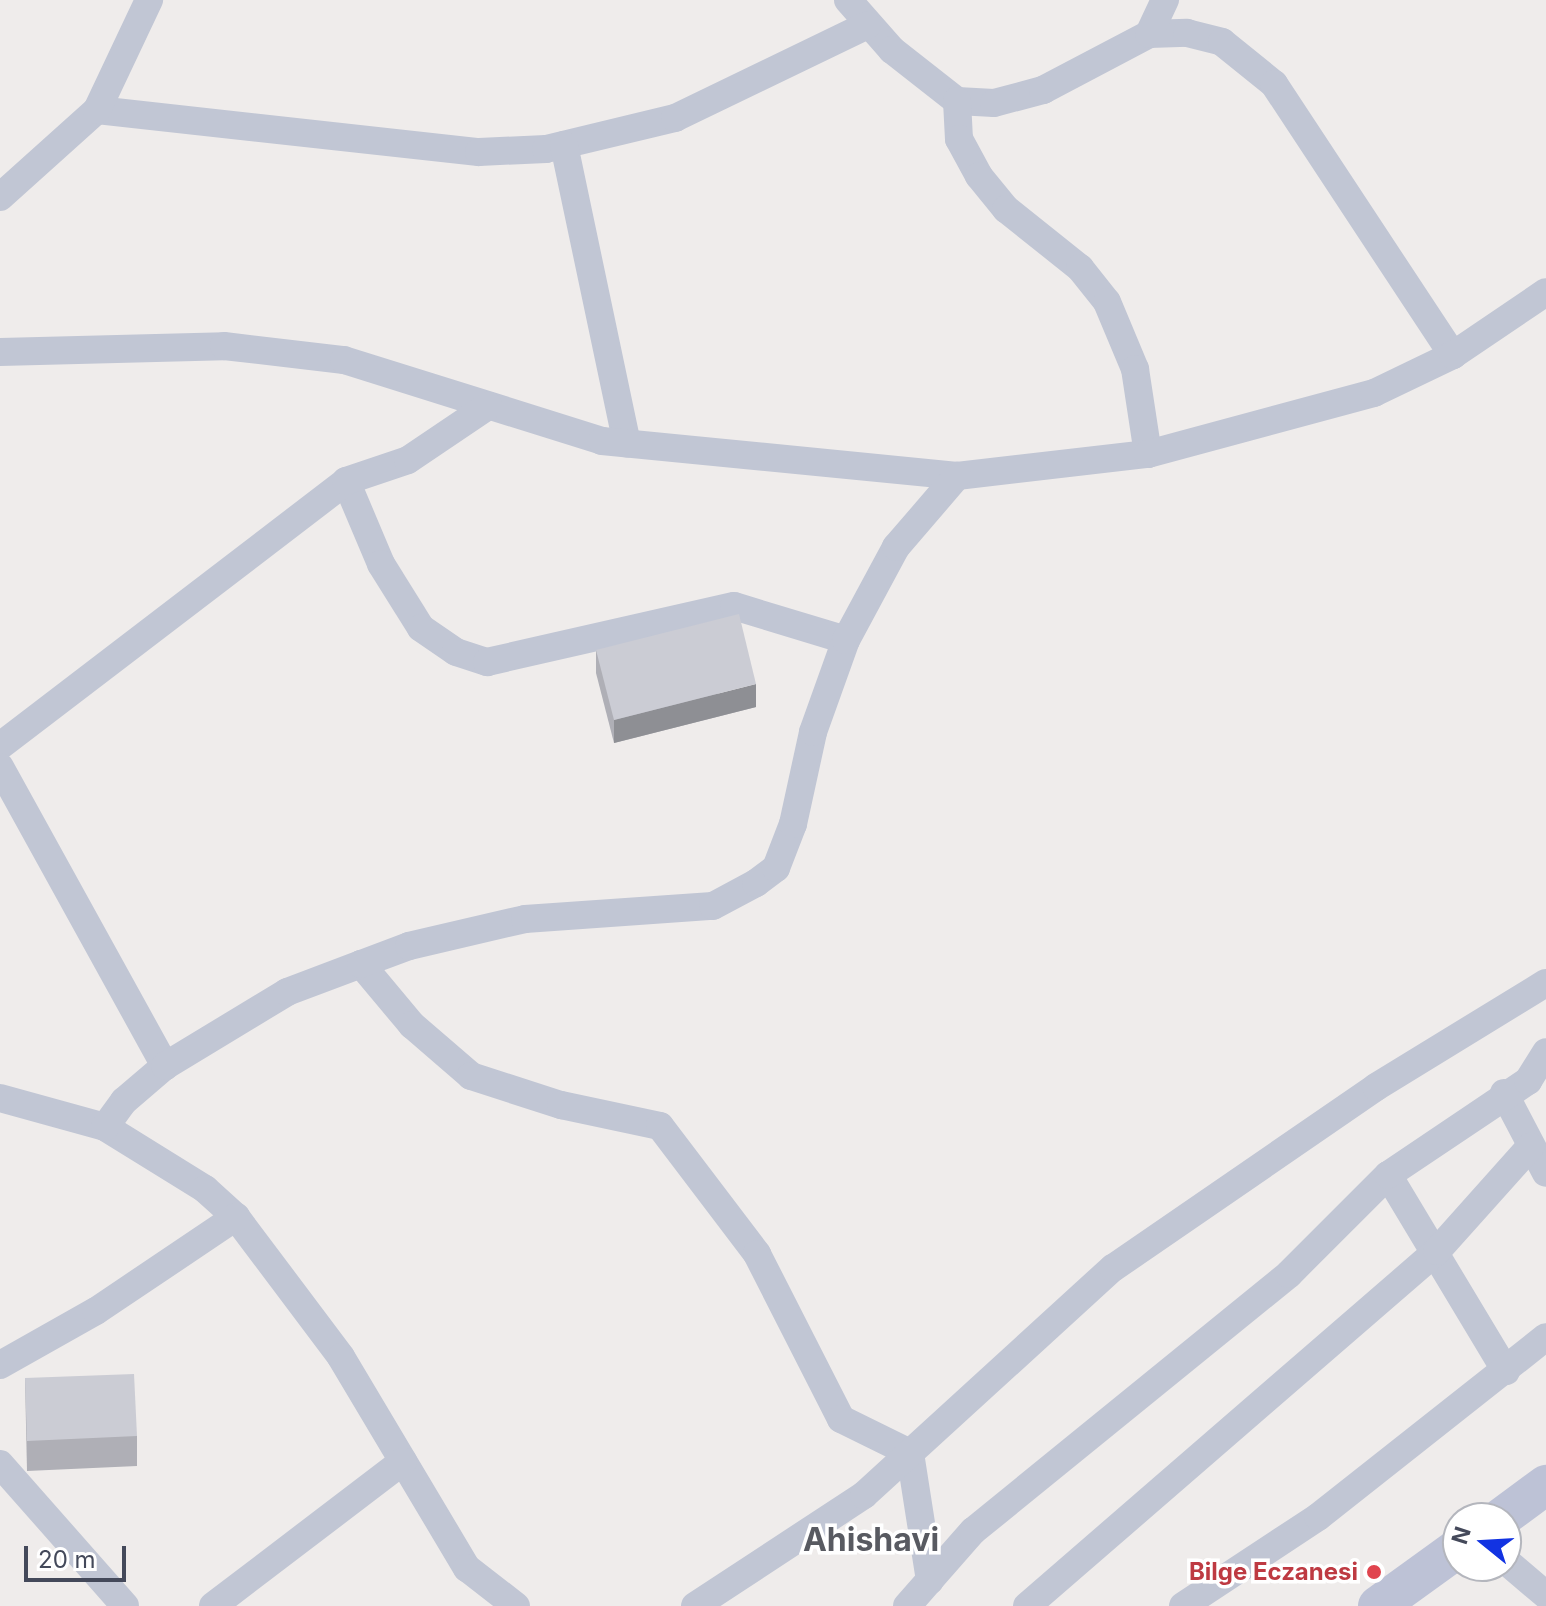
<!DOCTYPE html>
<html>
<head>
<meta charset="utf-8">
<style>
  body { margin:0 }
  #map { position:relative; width:1546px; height:1606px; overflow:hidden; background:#efeceb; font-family:Inter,sans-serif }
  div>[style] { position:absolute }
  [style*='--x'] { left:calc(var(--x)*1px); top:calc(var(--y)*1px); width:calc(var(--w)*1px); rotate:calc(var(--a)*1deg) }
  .minor>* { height:28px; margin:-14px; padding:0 14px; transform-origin:14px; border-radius:14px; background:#c1c6d4 }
  .secondary>* { height:40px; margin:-20px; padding:0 20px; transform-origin:20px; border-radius:20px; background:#bdc2d6 }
  .wall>* { inset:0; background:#afafb6 }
  .shaded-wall>* { inset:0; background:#8e8f94 }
  .building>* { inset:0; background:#cbccd4 }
  .dots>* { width:22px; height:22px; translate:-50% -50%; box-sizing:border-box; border:4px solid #fff; border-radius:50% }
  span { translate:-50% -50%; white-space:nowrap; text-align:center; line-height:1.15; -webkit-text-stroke:7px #fff; paint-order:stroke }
  .health-label { font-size:24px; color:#be3a42; font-weight:700 }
  .right { translate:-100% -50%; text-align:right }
  .district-label { font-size:32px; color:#585a61; font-weight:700 }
  .north { position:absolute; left:1442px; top:1502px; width:80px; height:80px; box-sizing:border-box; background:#fff; border:2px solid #b4b6bd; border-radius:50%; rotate:288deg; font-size:22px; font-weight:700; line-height:32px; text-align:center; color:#44495a }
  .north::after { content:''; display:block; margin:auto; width:28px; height:36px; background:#1233e2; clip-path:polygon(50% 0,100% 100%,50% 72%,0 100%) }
  .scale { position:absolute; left:24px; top:1546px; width:102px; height:36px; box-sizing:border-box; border:4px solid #44495a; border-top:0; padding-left:10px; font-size:24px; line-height:28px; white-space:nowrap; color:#44495a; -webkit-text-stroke:6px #fff; paint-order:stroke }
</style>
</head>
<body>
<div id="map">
  <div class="minor">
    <div style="--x:848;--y:0;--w:67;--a:48.7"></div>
    <div style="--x:892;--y:50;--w:83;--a:38.1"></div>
    <div style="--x:957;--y:101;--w:37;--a:3"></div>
    <div style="--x:994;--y:103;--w:51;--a:-14.9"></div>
    <div style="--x:1043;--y:90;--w:120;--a:-27.8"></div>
    <div style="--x:1149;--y:34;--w:38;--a:-2"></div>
    <div style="--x:1187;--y:33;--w:36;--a:14"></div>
    <div style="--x:1222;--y:42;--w:67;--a:38.9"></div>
    <div style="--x:1274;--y:84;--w:325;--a:56.6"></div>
    <div style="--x:1149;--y:34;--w:38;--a:-65"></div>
    <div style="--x:957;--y:101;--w:38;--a:87"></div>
    <div style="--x:959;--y:139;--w:42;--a:61.6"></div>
    <div style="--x:979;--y:176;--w:43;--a:50.7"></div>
    <div style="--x:1006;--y:209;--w:95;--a:38.6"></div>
    <div style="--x:1080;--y:268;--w:43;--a:51.5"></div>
    <div style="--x:1107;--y:302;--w:73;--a:67.3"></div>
    <div style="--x:1135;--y:369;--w:86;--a:81.3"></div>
    <div style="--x:97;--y:110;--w:384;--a:6.3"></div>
    <div style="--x:479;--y:152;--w:67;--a:-2.6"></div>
    <div style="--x:546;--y:149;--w:133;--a:-13.5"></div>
    <div style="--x:675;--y:118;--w:213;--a:-25.8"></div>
    <div style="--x:564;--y:145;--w:305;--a:78.1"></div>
    <div style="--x:0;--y:197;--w:130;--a:-41.9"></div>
    <div style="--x:97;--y:110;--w:122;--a:-64.7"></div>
    <div style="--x:0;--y:352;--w:224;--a:-1.5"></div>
    <div style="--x:224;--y:346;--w:121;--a:6.7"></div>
    <div style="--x:344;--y:360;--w:270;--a:17.4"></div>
    <div style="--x:602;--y:441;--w:357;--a:5.6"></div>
    <div style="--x:957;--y:476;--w:192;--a:-6.6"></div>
    <div style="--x:1148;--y:454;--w:234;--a:-15.1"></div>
    <div style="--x:1374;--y:393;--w:88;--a:-25.7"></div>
    <div style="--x:1453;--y:355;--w:112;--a:-34.1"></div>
    <div style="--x:346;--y:481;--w:90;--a:67.1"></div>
    <div style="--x:381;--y:564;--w:75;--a:58"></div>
    <div style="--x:421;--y:628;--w:42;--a:34.4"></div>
    <div style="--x:456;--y:652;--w:33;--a:18"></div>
    <div style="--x:487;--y:662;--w:253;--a:-12.8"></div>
    <div style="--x:734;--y:606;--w:117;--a:16.9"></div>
    <div style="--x:0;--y:746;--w:436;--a:-37.4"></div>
    <div style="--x:346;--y:481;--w:65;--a:-18.7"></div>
    <div style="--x:408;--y:460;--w:97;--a:-34"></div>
    <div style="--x:0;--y:767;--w:342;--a:61.1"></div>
    <div style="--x:361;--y:964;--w:80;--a:50.1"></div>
    <div style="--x:412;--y:1025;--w:78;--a:40.8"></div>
    <div style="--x:471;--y:1076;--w:95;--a:17.9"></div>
    <div style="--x:561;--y:1105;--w:101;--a:12"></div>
    <div style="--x:660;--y:1126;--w:161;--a:52.8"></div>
    <div style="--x:757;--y:1254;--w:185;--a:63"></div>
    <div style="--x:841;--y:1419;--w:77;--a:26.2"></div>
    <div style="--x:910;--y:1453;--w:129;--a:81.1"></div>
    <div style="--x:1504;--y:1093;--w:90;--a:62.3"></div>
    <div style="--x:0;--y:1098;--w:109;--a:15.4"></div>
    <div style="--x:105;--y:1127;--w:118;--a:31.8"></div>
    <div style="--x:205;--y:1189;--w:42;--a:42.1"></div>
    <div style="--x:236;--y:1217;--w:175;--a:53.1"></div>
    <div style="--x:341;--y:1357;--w:246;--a:59.2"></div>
    <div style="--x:467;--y:1568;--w:62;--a:37.8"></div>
    <div style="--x:105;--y:1127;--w:32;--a:-54"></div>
    <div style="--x:124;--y:1101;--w:54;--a:-40.5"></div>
    <div style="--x:165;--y:1066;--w:143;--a:-31.2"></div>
    <div style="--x:287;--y:992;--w:79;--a:-20.7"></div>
    <div style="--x:361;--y:964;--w:51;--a:-20.6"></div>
    <div style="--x:409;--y:946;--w:119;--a:-13.1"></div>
    <div style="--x:525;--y:919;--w:188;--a:-4"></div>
    <div style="--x:713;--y:906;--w:49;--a:-28.1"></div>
    <div style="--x:756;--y:883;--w:25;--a:-37"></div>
    <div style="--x:776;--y:868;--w:47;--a:-68.9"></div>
    <div style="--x:793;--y:824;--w:94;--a:-77.7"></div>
    <div style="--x:813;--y:732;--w:98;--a:-70.3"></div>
    <div style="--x:846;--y:640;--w:106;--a:-61.7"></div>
    <div style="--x:896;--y:547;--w:94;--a:-49.3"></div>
    <div style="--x:1388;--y:1175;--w:229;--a:59"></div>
    <div style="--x:0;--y:1365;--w:110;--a:-29.4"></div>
    <div style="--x:96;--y:1311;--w:169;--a:-33.9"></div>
    <div style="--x:0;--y:1464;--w:189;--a:48.6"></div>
    <div style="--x:1506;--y:1561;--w:52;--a:40.4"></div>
    <div style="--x:213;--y:1606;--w:239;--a:-37.3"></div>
    <div style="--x:695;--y:1606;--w:202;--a:-33.3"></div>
    <div style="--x:864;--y:1495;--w:337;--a:-42.4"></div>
    <div style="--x:1113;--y:1268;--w:319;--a:-34.5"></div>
    <div style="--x:1376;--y:1087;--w:199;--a:-31.5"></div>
    <div style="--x:907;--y:1606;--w:100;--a:-48.7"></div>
    <div style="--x:973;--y:1531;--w:407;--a:-39.1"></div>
    <div style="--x:1289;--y:1274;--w:140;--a:-45"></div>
    <div style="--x:1388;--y:1175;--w:169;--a:-33.9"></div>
    <div style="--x:1528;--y:1081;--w:34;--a:-58"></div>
    <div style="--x:1027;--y:1606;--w:542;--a:-40.89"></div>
    <div style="--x:1437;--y:1251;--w:140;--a:-48.2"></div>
    <div style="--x:1183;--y:1606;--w:162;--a:-33.4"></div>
    <div style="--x:1318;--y:1517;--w:290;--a:-38.3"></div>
  </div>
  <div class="secondary">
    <div style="--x:1501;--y:1518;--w:56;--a:-36.3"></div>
    <div style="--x:1378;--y:1606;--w:99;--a:-35.9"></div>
  </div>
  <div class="wall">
    <div style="clip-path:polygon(596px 650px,756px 707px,614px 743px,596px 673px)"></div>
    <div style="clip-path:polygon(25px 1378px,137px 1436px,137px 1466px,27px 1471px)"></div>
  </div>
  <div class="shaded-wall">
    <div style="clip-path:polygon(756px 684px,756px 707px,614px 743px,614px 720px)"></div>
  </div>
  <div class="building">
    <div style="clip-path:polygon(739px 614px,756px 684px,614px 720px,596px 650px)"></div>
    <div style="clip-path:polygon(134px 1374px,137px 1436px,27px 1441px,25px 1378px)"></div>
  </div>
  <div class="dots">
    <div style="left:1374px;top:1572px;background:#e0444e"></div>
  </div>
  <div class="health-label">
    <span class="right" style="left:1358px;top:1572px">Bilge Eczanesi</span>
  </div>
  <div class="district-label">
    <span style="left:871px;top:1540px">Ahishavi</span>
  </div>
  <div class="north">N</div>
  <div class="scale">20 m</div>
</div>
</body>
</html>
